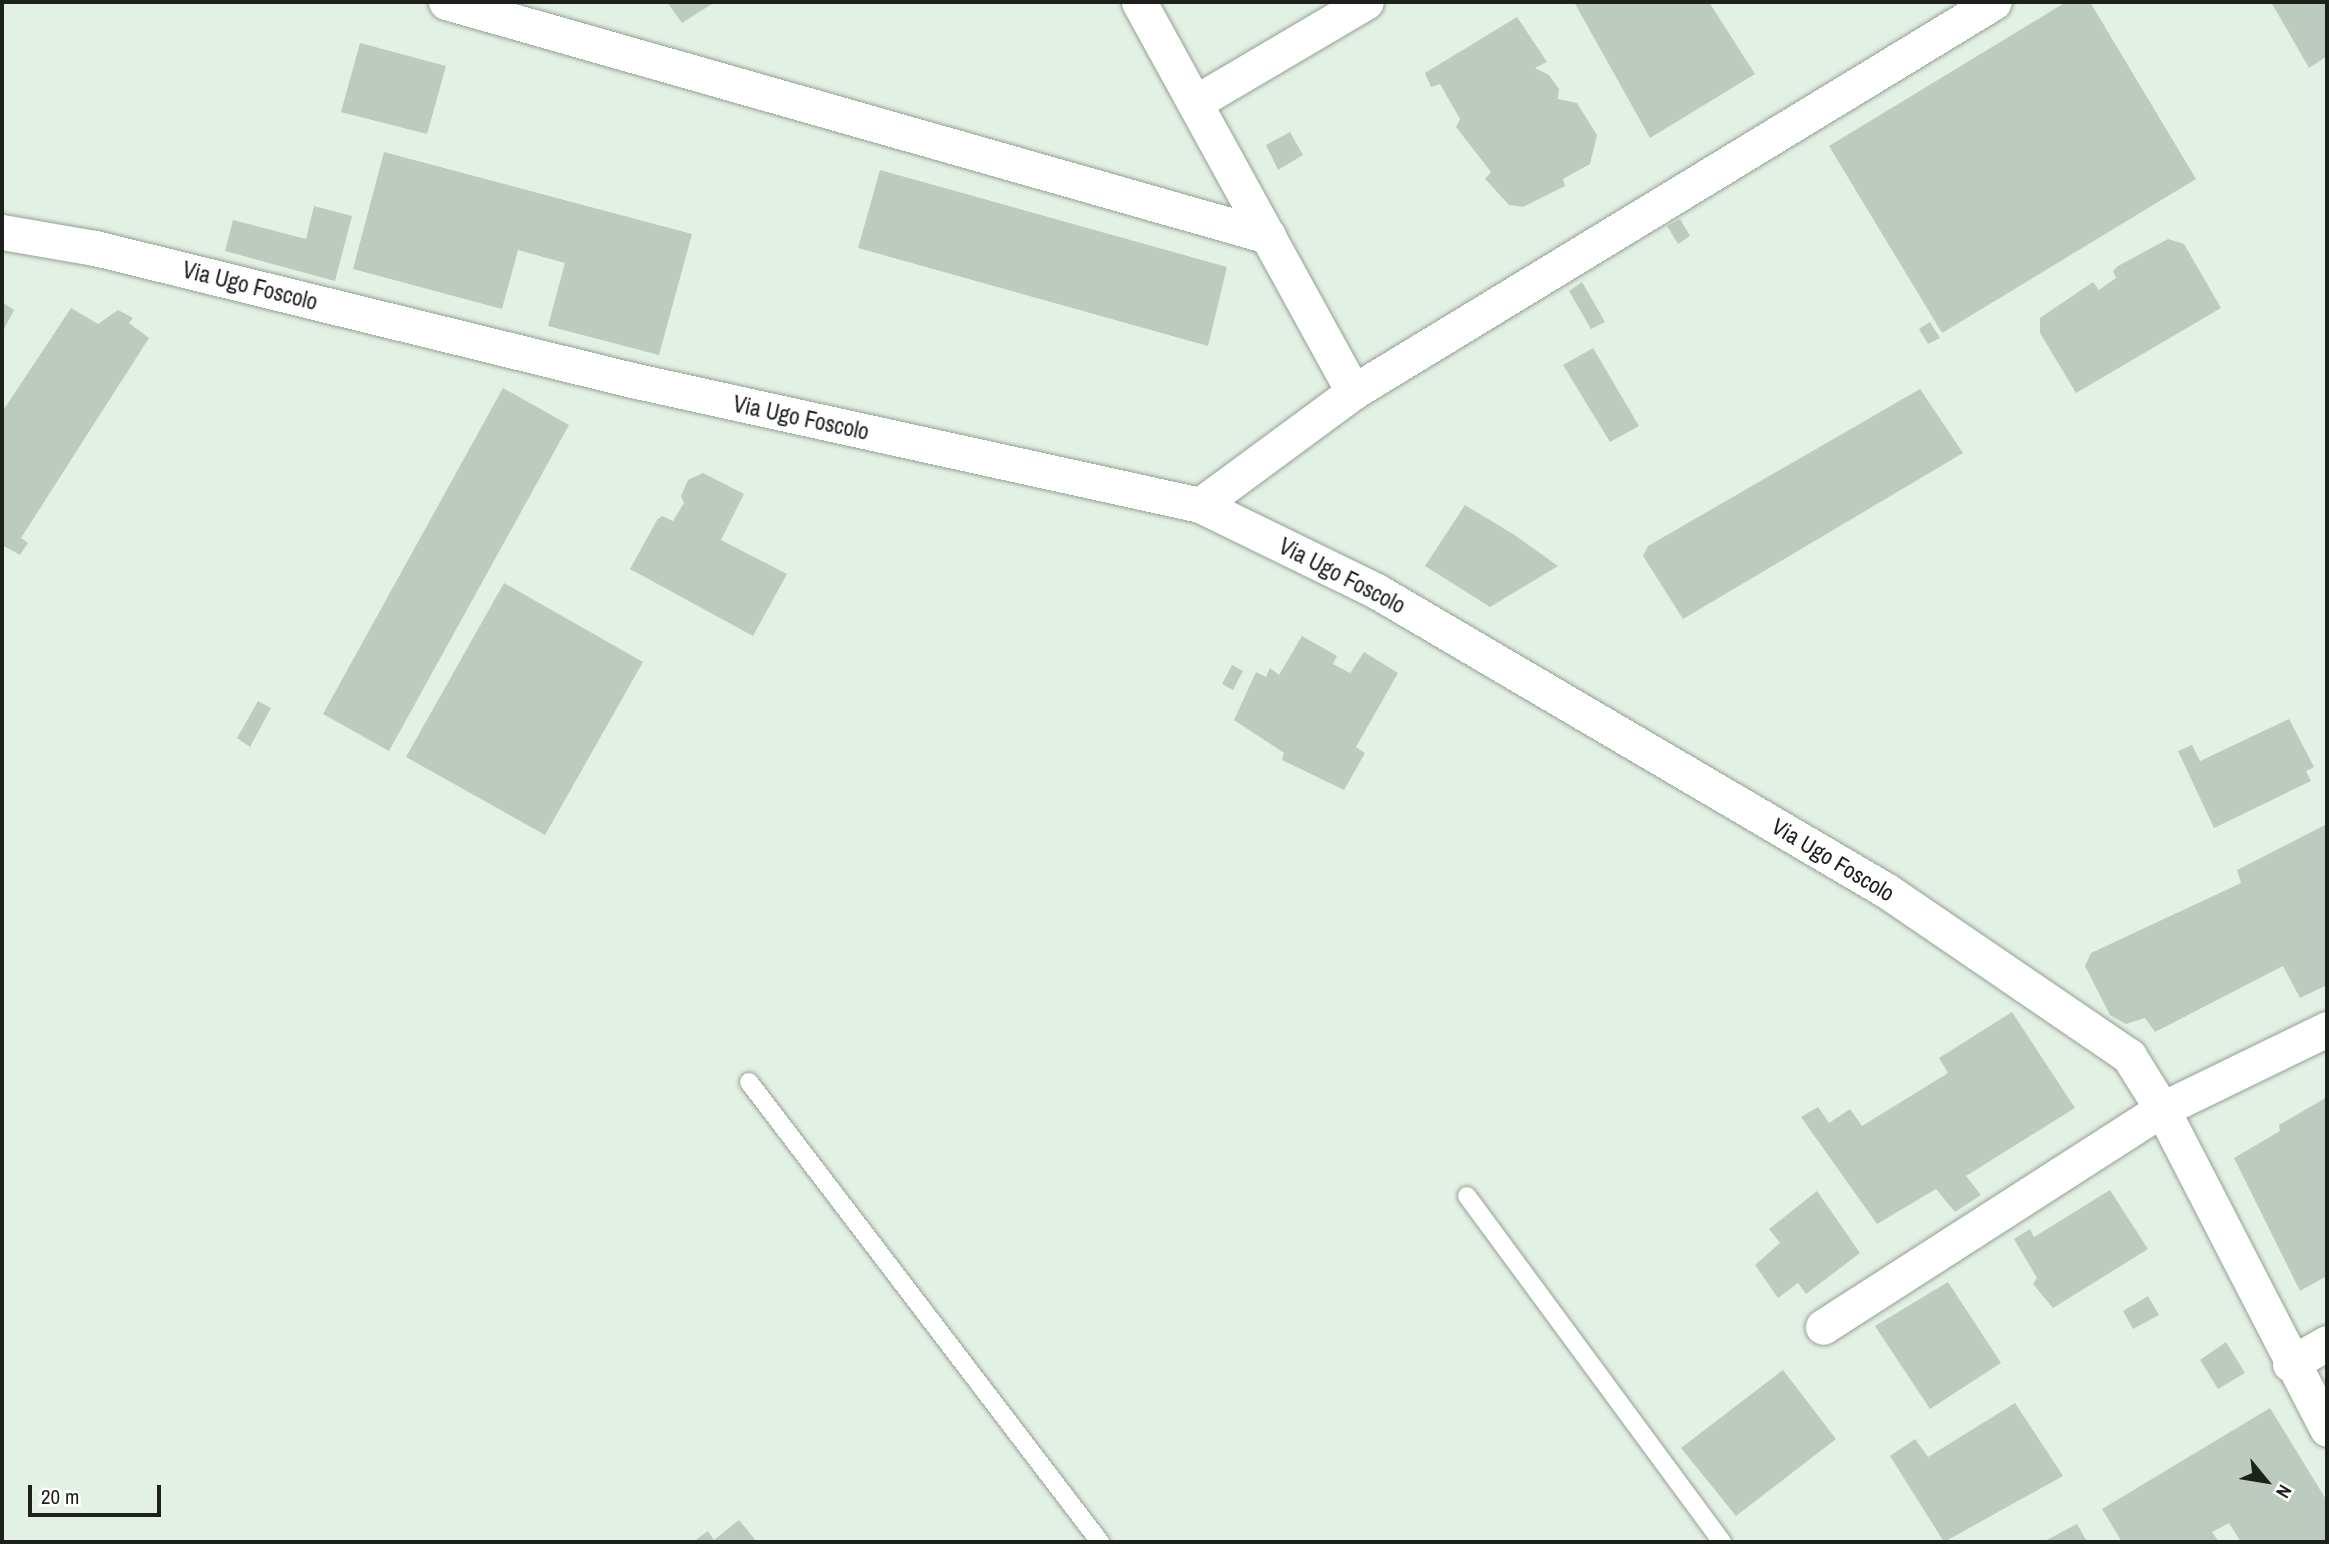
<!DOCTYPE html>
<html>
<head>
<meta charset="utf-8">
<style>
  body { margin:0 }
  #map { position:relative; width:2329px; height:1544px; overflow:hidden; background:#e3f1e4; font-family:"Archivo Narrow",sans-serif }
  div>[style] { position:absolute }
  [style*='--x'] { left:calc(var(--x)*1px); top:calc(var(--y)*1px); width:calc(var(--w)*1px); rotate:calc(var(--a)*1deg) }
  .building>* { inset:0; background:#bdcbbe }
  .roads { filter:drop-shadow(0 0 2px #94a194) drop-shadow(0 0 2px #94a194) }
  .service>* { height:18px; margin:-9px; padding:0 9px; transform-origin:9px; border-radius:9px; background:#fff }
  .minor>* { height:35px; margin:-17.5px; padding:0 17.5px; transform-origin:17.5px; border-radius:17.5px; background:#fff }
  span { translate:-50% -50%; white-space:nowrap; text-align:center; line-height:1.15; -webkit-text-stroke:7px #fff; paint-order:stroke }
  .street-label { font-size:23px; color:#1c211c }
  .frame { position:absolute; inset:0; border:4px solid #1c211c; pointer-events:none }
  .north { position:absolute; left:2231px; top:1446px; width:70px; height:70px; -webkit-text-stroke:5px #fff; paint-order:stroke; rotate:120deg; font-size:19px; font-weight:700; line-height:28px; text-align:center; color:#1c211c }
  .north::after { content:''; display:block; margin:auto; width:24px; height:32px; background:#1c211c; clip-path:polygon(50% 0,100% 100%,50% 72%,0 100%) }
  .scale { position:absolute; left:28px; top:1485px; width:133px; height:32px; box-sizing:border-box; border:4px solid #1c211c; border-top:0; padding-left:9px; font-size:21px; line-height:24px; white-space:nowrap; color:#1c211c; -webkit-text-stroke:5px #fff; paint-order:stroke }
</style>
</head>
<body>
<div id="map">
  <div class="building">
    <div style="clip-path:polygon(667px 2px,715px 2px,682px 23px)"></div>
    <div style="clip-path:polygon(1574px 2px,1709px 2px,1755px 74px,1650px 138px)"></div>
    <div style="clip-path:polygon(2066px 2px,2090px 2px,2196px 179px,1942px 333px,1829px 146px)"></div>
    <div style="clip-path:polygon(2271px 2px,2327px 2px,2327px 56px,2309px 68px)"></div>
    <div style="clip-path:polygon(1517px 17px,1547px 62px,1535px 68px,1549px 75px,1559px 89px,1558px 99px,1577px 103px,1597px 135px,1590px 164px,1563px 179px,1565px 186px,1523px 207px,1509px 205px,1485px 179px,1491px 172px,1456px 127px,1460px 119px,1440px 84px,1431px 87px,1425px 73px)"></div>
    <div style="clip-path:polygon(360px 43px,446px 66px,427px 134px,341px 112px)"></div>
    <div style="clip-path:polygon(1290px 132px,1303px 155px,1278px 170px,1266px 145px)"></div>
    <div style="clip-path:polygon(384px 152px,692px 234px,659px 355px,548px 326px,565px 263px,518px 250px,502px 309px,353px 269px)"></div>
    <div style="clip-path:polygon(880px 170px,1227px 267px,1208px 346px,858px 248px)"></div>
    <div style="clip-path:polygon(314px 206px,352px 216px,335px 281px,225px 251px,233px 220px,306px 239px)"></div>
    <div style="clip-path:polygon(1680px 219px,1690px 236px,1678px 244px,1667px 226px)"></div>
    <div style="clip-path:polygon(2168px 239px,2184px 244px,2221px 308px,2076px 393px,2040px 333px,2040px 318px,2093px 282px,2099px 290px,2116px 278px,2113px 271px,2118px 266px)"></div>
    <div style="clip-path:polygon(1582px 282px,1605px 322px,1591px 329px,1569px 291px)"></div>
    <div style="clip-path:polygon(2px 302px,14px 310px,2px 333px)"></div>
    <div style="clip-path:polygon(71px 308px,98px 324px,118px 310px,133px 318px,129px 323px,149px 338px,21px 538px,28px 543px,20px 555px,2px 545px,2px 412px)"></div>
    <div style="clip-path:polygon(1930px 322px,1940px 338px,1928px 344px,1919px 329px)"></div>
    <div style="clip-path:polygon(1593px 348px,1639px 426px,1610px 442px,1563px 365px)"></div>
    <div style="clip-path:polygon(503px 388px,569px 425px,389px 751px,323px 714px)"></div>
    <div style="clip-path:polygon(1920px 389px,1963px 453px,1683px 619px,1643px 556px,1648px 546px)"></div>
    <div style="clip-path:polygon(703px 473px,744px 494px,721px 540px,787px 574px,753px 636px,630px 569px,657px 520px,662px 516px,673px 521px,684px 503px,681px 496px,688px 480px)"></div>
    <div style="clip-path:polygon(1465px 505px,1513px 534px,1558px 566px,1490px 607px,1425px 566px)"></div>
    <div style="clip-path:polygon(504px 583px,643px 662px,545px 835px,406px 757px)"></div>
    <div style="clip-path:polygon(1302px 636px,1337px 656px,1333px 664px,1350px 673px,1364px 652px,1398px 673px,1356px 747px,1365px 753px,1344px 790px,1282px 760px,1284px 753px,1234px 720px,1256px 672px,1266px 677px,1270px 668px,1279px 675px)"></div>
    <div style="clip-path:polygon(1232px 665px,1243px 671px,1233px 690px,1222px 684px)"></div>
    <div style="clip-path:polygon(258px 701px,271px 708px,250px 747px,237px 738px)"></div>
    <div style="clip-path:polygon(2289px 719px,2314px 767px,2306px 771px,2311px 781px,2214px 828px,2178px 751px,2192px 745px,2200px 761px)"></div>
    <div style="clip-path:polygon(2327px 824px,2327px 985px,2300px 998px,2283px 966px,2155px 1032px,2145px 1018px,2126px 1024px,2110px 1015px,2085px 966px,2091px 953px,2241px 883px,2237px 870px)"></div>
    <div style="clip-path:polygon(2012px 1012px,2075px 1108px,1966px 1176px,1981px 1195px,1955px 1212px,1936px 1189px,1877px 1224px,1801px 1117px,1818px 1107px,1829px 1123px,1850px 1109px,1862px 1126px,1948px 1073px,1939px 1058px)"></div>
    <div style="clip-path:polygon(2327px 1097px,2327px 1276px,2300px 1291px,2234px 1158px,2280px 1131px,2279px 1125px)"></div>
    <div style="clip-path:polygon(2110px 1190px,2148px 1249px,2053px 1308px,2033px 1284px,2037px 1278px,2014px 1239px,2030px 1229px,2034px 1237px)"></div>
    <div style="clip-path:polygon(1817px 1191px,1860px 1253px,1806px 1294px,1798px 1283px,1778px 1298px,1755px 1265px,1780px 1243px,1769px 1229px)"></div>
    <div style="clip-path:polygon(1948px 1282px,2001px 1363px,1930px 1409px,1875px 1326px)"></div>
    <div style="clip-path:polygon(2148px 1296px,2159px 1315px,2133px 1329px,2123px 1311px)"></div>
    <div style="clip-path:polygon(2226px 1342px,2245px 1373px,2218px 1389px,2200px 1360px)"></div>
    <div style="clip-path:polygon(1783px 1370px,1836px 1439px,1736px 1516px,1681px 1448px)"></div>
    <div style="clip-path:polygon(2015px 1403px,2063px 1476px,1944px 1542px,1890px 1456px,1915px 1439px,1928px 1457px)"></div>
    <div style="clip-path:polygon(2270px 1408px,2327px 1501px,2327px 1542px,2241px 1542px,2229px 1523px,2212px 1532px,2219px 1542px,2122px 1542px,2102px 1509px)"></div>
    <div style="clip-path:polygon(739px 1520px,757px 1542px,693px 1542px,708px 1531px,714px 1540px)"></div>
    <div style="clip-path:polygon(2077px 1524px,2086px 1540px,2043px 1542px)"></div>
  </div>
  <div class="roads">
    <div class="service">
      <div style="--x:749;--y:1082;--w:579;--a:52.65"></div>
      <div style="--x:1467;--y:1196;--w:430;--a:53.6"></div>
    </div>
    <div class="minor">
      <div style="--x:446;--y:2;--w:855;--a:15.89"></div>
      <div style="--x:1139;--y:2;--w:445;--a:61.2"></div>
      <div style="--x:1196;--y:102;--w:197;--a:-30.5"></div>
      <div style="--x:2;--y:232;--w:94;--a:9.8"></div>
      <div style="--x:95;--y:248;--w:553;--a:13.81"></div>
      <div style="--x:632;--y:380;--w:582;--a:12.41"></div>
      <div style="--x:1200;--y:505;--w:198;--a:26"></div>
      <div style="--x:1378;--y:592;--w:590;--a:30.43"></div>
      <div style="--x:1887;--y:891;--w:293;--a:34.3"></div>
      <div style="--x:2129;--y:1056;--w:62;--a:58.1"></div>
      <div style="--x:2162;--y:1109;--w:403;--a:147.3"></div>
      <div style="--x:1200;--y:505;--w:190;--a:-36.4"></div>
      <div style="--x:1353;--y:392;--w:750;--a:-31.32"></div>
      <div style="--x:2327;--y:1029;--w:183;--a:154.1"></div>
      <div style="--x:2162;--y:1109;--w:360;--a:62.7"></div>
      <div style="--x:2290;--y:1364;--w:43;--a:-29.6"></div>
    </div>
  </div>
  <div class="street-label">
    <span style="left:250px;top:286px;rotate:14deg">Via Ugo Foscolo</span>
    <span style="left:801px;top:418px;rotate:12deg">Via Ugo Foscolo</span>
    <span style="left:1342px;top:576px;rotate:27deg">Via Ugo Foscolo</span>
    <span style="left:1833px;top:860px;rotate:31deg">Via Ugo Foscolo</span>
  </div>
  <div class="frame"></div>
  <div class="north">N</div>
  <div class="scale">20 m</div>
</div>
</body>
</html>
